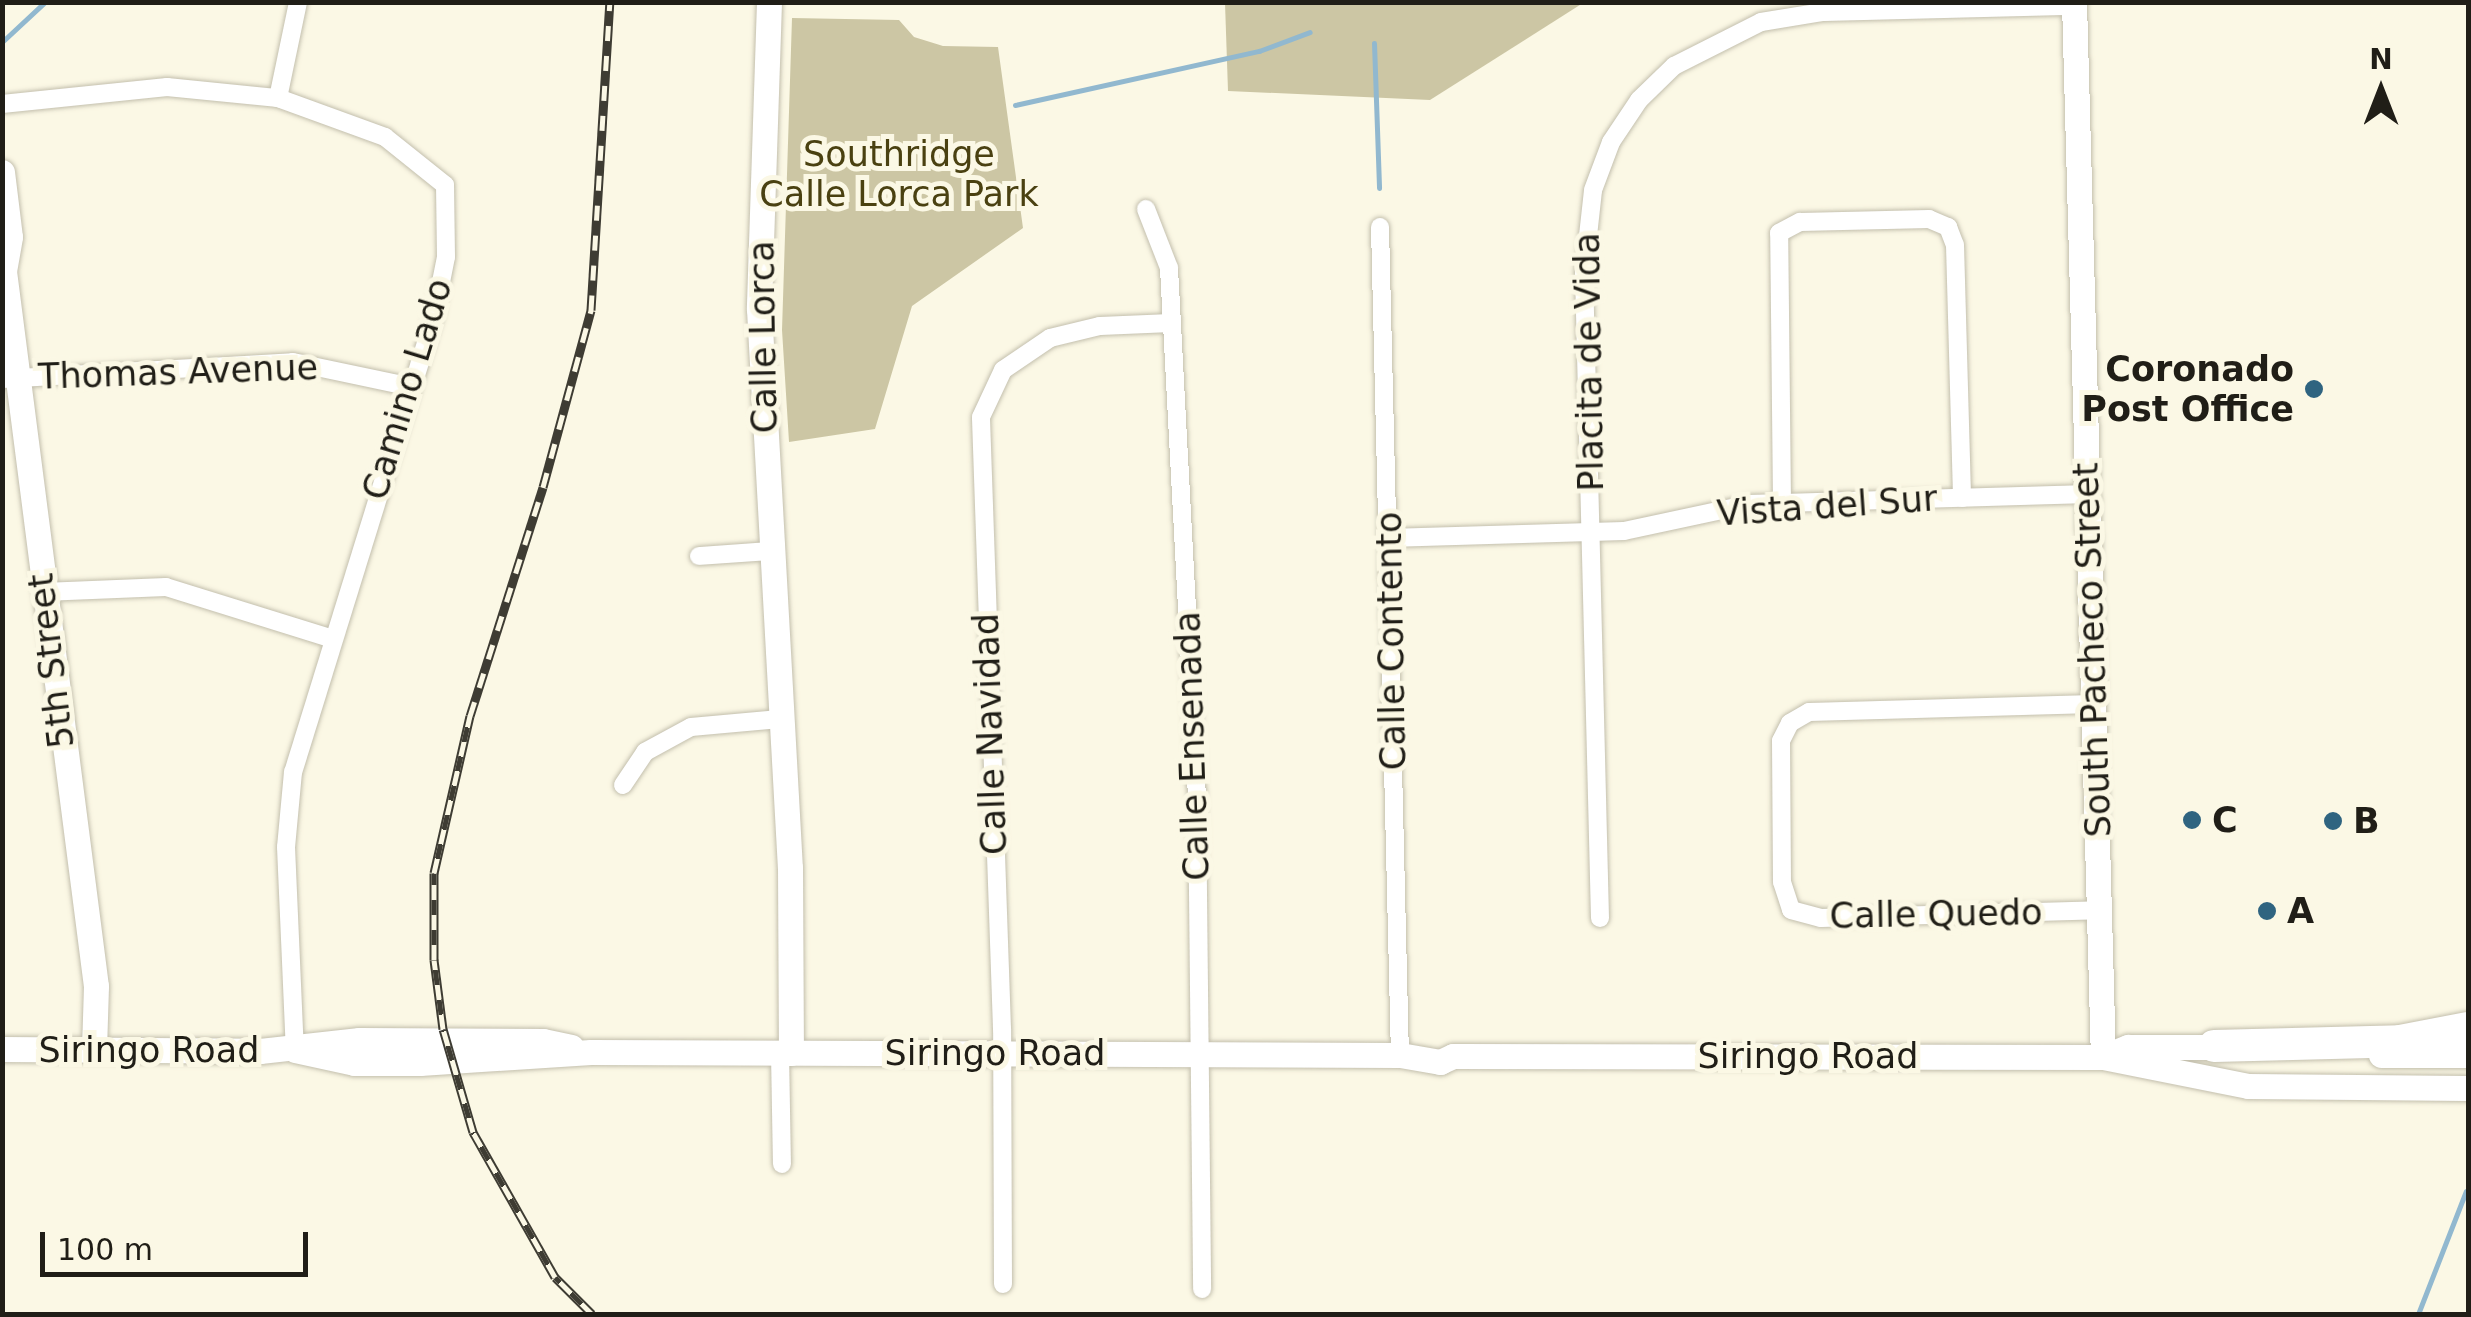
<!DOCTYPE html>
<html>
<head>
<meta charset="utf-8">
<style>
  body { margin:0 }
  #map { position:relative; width:2471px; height:1317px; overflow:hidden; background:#fbf8e5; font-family:"DejaVu Sans",sans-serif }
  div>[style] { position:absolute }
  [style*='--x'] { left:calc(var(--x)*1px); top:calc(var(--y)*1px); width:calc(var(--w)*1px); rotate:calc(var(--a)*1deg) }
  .green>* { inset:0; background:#ccc6a4 }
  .stream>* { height:5px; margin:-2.5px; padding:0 2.5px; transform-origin:2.5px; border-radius:2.5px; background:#91b8cf }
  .roads { filter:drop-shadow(0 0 2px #c3bfad) drop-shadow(0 0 2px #c3bfad) }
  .street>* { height:18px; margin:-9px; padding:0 9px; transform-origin:9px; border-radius:9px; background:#fff }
  .secondary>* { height:25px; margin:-12.5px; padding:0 12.5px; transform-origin:12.5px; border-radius:12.5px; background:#fff }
  .highway>* { height:32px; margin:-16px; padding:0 16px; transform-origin:16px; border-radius:16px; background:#fff }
  .rail>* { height:9px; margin-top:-4.5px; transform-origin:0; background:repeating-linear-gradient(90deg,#fbf8e5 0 15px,#3e3c33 0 30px); box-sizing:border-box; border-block:2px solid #3e3c33 }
  .dots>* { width:28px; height:28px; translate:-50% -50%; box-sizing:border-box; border:5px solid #fbf8e5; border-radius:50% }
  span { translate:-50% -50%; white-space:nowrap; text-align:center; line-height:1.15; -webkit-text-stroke:10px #fbf8e5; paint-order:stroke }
  .park-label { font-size:35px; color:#4a4111 }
  .street-label { font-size:35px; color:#201e17 }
  .poi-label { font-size:35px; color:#201e17; font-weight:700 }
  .right { translate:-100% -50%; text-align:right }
  .left { translate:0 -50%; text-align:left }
  .frame { position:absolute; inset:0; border:5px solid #201e17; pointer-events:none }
  .north { position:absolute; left:2331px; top:40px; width:100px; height:100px; -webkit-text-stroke:8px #fbf8e5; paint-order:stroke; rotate:0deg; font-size:28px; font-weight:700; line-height:40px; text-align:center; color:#201e17 }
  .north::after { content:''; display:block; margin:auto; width:35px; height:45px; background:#201e17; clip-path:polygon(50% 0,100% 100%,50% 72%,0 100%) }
  .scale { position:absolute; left:40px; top:1232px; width:268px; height:45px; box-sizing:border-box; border:5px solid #201e17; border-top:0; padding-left:12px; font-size:30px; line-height:35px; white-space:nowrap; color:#201e17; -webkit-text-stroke:8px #fbf8e5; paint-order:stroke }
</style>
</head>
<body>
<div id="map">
  <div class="green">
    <div style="clip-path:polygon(1225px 3px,1225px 2px,1583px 3px,1430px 100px,1228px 91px)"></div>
    <div style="clip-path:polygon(792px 18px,899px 20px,914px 37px,943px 46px,998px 47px,1023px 228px,912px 306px,875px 429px,789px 442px,782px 330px)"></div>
  </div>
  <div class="stream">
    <div style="--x:3;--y:41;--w:57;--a:-42.9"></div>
    <div style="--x:1374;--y:43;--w:145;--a:88"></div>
    <div style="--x:1015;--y:105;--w:250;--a:-12.5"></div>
    <div style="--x:1259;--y:51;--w:54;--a:-20.4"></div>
    <div style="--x:2418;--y:1314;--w:132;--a:-68.7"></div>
  </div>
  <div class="roads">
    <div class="street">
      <div style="--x:278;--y:98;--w:98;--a:-78.2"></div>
      <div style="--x:2;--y:104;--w:166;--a:-5.9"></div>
      <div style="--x:167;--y:87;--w:112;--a:5.7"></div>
      <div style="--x:278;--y:98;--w:114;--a:20"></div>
      <div style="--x:385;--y:137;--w:77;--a:38.7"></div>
      <div style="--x:445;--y:185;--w:72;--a:89.2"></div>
      <div style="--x:446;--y:257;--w:61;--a:101.3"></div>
      <div style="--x:434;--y:317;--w:476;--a:107.2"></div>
      <div style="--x:293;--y:772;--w:75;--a:95.3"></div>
      <div style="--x:286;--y:847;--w:203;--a:87.5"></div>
      <div style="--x:1146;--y:209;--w:63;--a:68.7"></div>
      <div style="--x:1169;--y:268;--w:530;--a:86.97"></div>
      <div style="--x:1197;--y:797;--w:492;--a:89.4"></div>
      <div style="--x:1380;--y:227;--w:828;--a:88.62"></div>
      <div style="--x:2;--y:379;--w:291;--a:-3.3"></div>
      <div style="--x:293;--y:362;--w:122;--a:11.9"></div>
      <div style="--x:1782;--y:503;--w:270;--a:-90.6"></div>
      <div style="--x:1779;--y:233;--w:24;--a:-28"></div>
      <div style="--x:1800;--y:222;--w:129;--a:-1.3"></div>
      <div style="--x:1929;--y:219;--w:21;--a:23"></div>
      <div style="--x:1948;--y:227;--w:19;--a:69"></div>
      <div style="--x:1955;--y:245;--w:253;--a:88.4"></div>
      <div style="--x:1388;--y:538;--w:236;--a:-1.7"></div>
      <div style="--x:1624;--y:531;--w:129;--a:-12.1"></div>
      <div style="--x:1750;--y:504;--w:338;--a:-1.7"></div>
      <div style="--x:699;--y:556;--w:69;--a:-4.1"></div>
      <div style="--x:43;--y:592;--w:123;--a:-2.3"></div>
      <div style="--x:166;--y:587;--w:172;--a:17.3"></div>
      <div style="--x:2093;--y:704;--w:284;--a:178.4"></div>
      <div style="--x:1809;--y:712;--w:22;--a:150"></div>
      <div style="--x:1790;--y:723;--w:20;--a:117"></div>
      <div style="--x:1781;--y:741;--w:141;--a:89.6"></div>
      <div style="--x:1782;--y:882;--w:29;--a:72"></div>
      <div style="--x:1791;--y:910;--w:31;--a:15"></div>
      <div style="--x:1821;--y:918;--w:278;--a:-1.6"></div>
      <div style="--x:623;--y:785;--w:40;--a:-56"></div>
      <div style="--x:645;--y:752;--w:52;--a:-28.5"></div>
      <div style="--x:691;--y:727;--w:89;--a:-5.1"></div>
      <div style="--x:1600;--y:918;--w:646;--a:-91.42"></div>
      <div style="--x:1584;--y:272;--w:82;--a:-83.7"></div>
      <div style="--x:1593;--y:190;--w:51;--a:-69.4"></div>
      <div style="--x:1611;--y:142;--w:50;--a:-56.3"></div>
      <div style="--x:1639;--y:100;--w:49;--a:-44.2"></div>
      <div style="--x:1674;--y:66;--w:97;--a:-26.8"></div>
      <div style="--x:1761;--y:22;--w:63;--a:-9.2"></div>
      <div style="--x:1823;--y:12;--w:252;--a:-1.4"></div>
      <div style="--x:780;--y:1053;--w:111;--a:89"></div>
      <div style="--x:1003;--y:1284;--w:255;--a:-90.2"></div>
      <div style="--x:1002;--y:1029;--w:612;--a:-91.97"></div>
      <div style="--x:981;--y:417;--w:52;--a:-64.9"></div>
      <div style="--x:1003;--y:370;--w:57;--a:-34.2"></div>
      <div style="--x:1050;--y:338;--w:51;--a:-13.5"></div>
      <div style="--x:1100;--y:326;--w:71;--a:-2.4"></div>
    </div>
    <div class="secondary">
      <div style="--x:769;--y:2;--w:307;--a:91.9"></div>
      <div style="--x:759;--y:309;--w:560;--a:86.83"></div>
      <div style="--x:790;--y:868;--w:185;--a:89.7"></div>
      <div style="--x:2074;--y:2;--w:1055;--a:88.43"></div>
      <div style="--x:2;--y:172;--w:65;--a:83"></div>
      <div style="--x:10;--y:237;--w:35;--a:100"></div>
      <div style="--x:4;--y:271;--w:721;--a:82.67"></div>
      <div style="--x:96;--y:986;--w:64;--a:91.8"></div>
      <div style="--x:2;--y:1049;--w:258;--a:0.4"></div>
      <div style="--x:260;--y:1051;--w:100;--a:-6.3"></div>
      <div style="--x:359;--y:1040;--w:184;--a:0.3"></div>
      <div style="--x:543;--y:1041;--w:29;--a:12"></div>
      <div style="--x:295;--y:1050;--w:60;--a:12.4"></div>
      <div style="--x:354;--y:1063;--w:66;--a:0"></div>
      <div style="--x:420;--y:1063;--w:171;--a:-3.7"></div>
      <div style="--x:591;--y:1052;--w:809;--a:0.21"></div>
      <div style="--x:1400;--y:1055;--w:41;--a:9.9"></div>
      <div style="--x:1440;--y:1062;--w:14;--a:-25"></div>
      <div style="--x:1453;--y:1056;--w:650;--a:0.09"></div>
      <div style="--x:2103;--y:1057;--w:148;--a:11.3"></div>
      <div style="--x:2248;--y:1086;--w:220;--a:0.5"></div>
      <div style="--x:2381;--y:1055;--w:87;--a:0"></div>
      <div style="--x:2103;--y:1057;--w:27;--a:-22"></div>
      <div style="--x:2128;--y:1047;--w:103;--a:0"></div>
    </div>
    <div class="highway">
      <div style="--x:2214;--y:1046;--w:186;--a:-1.5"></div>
      <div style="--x:2400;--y:1041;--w:69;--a:-10.8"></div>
    </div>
  </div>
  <div class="rail">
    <div style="--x:592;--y:1314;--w:52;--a:-135"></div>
    <div style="--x:555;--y:1277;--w:167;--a:-119.5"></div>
    <div style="--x:473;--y:1132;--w:107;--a:-106.2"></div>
    <div style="--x:443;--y:1029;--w:70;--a:-97.4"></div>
    <div style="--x:434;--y:960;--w:87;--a:-90"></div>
    <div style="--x:434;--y:873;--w:161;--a:-77.1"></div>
    <div style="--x:470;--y:716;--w:240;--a:-72.3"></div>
    <div style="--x:543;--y:487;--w:183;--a:-74.8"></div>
    <div style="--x:591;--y:310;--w:309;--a:-86.5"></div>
  </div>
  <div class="dots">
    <div style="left:2314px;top:389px;background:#2f6480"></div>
    <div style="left:2192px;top:820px;background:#2f6480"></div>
    <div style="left:2333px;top:821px;background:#2f6480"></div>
    <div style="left:2267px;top:911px;background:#2f6480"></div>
  </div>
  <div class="park-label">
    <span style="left:899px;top:174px">Southridge<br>Calle Lorca Park</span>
  </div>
  <div class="street-label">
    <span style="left:763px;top:337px;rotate:-91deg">Calle Lorca</span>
    <span style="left:1589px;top:362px;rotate:-91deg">Placita de Vida</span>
    <span style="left:178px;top:372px;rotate:-2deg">Thomas Avenue</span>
    <span style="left:407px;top:389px;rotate:-73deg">Camino Lado</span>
    <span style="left:1827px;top:506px;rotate:-4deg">Vista del Sur</span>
    <span style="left:1391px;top:641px;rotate:-91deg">Calle Contento</span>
    <span style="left:2092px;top:650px;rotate:-92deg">South Pacheco Street</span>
    <span style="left:51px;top:661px;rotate:-97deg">5th Street</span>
    <span style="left:990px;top:734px;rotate:-92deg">Calle Navidad</span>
    <span style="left:1192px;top:746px;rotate:-92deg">Calle Ensenada</span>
    <span style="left:1936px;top:914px;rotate:-1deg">Calle Quedo</span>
    <span style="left:149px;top:1050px">Siringo Road</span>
    <span style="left:995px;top:1053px">Siringo Road</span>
    <span style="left:1808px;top:1056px">Siringo Road</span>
  </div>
  <div class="poi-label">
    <span class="right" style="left:2294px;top:389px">Coronado<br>Post Office</span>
    <span class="left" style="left:2212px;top:820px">C</span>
    <span class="left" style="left:2353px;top:821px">B</span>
    <span class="left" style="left:2287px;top:911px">A</span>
  </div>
  <div class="frame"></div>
  <div class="north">N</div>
  <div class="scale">100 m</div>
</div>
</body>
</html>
